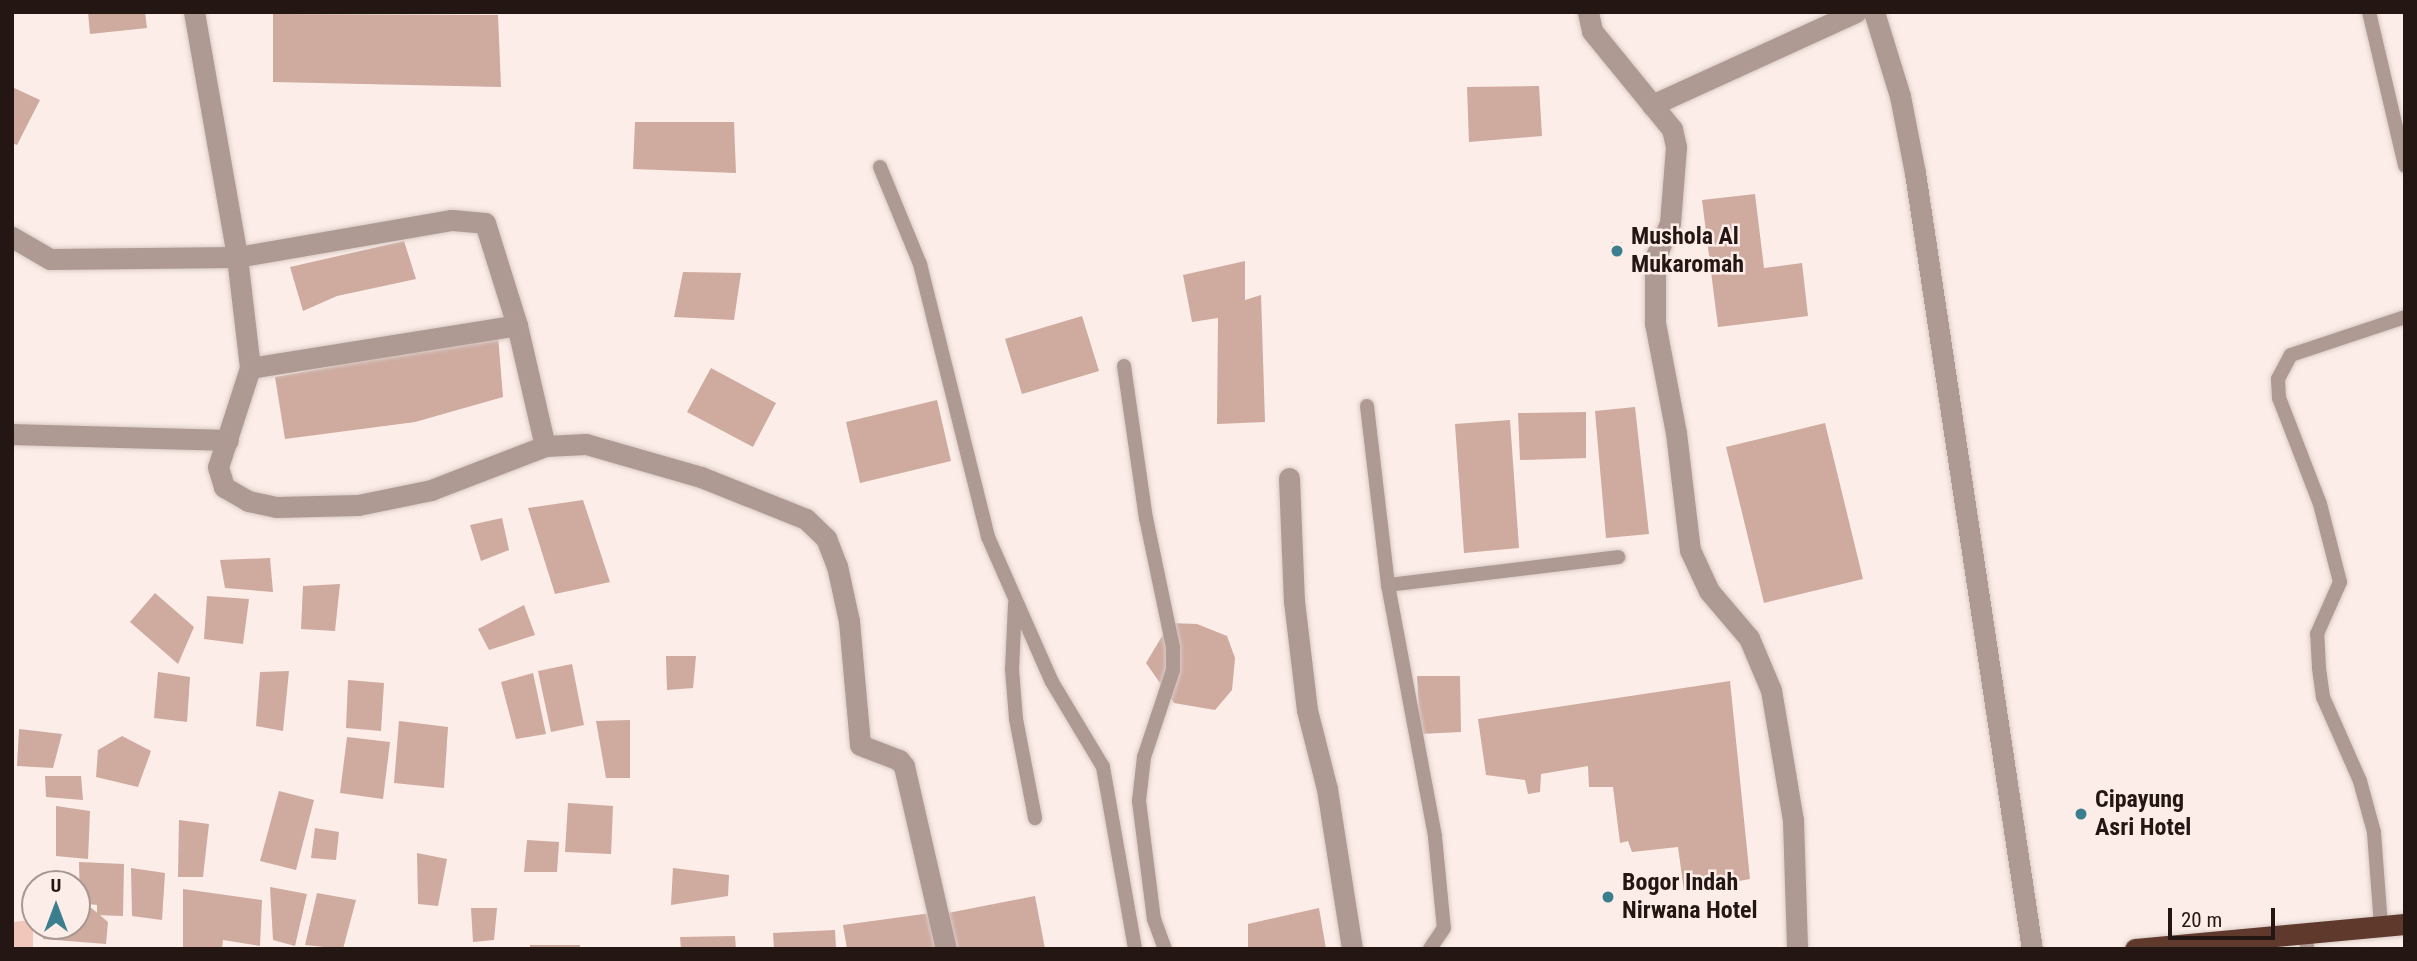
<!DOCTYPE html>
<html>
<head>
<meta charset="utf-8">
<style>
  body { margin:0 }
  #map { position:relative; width:2417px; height:961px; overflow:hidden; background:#fcede8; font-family:"Roboto Condensed",sans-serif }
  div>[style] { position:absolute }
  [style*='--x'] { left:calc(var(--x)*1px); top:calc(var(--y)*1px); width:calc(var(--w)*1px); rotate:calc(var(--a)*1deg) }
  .green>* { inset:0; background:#f0c7ba }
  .building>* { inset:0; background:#ceaa9f }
  .roads { filter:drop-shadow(0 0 2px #d9cbc6) drop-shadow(0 0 2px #d9cbc6) }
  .lane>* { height:14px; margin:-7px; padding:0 7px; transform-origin:7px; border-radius:7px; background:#af9a93 }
  .street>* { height:21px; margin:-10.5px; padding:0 10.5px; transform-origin:10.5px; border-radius:10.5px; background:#af9a93 }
  .highway>* { height:21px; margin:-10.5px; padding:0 10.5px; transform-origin:10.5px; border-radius:10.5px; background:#60392d }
  .dots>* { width:19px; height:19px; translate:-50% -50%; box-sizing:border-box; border:4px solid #fcede8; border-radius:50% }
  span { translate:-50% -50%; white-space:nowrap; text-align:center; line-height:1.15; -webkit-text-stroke:5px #fcede8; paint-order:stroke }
  .poi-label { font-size:24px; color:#241713; font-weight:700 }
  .left { translate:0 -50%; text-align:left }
  .frame { position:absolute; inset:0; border:14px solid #241713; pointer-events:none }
  .north { position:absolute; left:21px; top:870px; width:70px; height:70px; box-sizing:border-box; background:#fcede8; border:2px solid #a69793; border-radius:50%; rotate:0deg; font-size:19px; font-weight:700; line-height:28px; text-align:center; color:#241713 }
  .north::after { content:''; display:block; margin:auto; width:24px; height:32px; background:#3b7f8e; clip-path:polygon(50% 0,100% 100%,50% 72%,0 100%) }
  .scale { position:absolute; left:2168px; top:908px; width:107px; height:32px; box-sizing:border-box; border:4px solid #241713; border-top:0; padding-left:9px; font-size:21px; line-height:24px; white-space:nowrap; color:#241713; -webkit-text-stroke:5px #fcede8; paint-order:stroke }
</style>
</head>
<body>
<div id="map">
  <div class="green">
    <div style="clip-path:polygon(33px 920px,33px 949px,12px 949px,12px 922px)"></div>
  </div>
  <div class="building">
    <div style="clip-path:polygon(88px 12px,145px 12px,147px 28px,90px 34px)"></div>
    <div style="clip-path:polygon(273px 14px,498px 15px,501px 87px,273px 82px)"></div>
    <div style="clip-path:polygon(1539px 86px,1542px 136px,1469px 142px,1467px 87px)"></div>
    <div style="clip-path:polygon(12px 87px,40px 100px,17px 145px,12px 143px)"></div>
    <div style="clip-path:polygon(635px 122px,734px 122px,736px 173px,633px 169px)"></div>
    <div style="clip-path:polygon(1755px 194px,1764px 268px,1802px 263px,1808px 316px,1718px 327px,1702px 200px)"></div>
    <div style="clip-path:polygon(404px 241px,416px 279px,337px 296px,303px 311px,290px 267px)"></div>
    <div style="clip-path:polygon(1612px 242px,1622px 242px,1622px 259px,1611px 259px)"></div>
    <div style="clip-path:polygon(1245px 261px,1245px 300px,1261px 295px,1265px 422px,1217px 424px,1218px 318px,1192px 322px,1183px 275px)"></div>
    <div style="clip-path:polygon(683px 272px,741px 273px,734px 320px,674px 317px)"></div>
    <div style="clip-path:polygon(1082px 316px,1099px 371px,1022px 394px,1005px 339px)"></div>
    <div style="clip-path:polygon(498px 336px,503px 397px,415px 422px,285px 439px,275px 377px)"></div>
    <div style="clip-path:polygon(711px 368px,776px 403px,753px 447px,687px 412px)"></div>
    <div style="clip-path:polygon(937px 400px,951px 461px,860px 483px,846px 422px)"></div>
    <div style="clip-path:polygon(1635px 407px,1649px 534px,1606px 538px,1595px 411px)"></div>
    <div style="clip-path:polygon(1586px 412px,1586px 458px,1520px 460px,1518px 413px)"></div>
    <div style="clip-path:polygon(1510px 420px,1519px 548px,1464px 553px,1455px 424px)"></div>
    <div style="clip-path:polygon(1825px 423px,1863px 579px,1764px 603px,1726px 447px)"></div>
    <div style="clip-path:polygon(583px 500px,610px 582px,555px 594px,528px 508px)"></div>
    <div style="clip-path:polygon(502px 518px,509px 550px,481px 561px,470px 525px)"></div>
    <div style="clip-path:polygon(270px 558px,273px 592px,225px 588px,220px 560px)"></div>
    <div style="clip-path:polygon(340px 584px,335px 631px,301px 629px,303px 586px)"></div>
    <div style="clip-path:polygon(155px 593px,194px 627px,178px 664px,130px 622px)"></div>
    <div style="clip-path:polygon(207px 596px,249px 599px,243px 644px,204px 639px)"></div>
    <div style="clip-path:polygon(524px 605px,535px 635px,489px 650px,478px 629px)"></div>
    <div style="clip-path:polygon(1170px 623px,1197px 624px,1227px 636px,1235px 658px,1232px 690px,1215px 710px,1174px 703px,1146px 663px)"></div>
    <div style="clip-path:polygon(666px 656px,696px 656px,693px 688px,667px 690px)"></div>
    <div style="clip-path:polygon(572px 664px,584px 725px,551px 732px,538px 671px)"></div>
    <div style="clip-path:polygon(289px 671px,283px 731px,256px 726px,260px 672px)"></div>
    <div style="clip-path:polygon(158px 672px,190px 677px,187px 722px,154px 718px)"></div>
    <div style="clip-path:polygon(533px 673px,546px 734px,516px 739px,501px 682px)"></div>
    <div style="clip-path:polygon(1417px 676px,1460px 676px,1461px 732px,1420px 734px)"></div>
    <div style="clip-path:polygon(348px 680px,384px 683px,381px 731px,346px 728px)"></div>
    <div style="clip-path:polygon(1730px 681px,1750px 879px,1684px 891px,1678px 847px,1632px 852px,1628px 841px,1620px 843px,1613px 787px,1589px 787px,1588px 766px,1541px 774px,1540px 792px,1528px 794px,1525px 780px,1486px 775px,1478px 719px)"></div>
    <div style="clip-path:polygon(630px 720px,630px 778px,606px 778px,596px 721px)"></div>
    <div style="clip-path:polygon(399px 721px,448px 727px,444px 788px,394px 783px)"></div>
    <div style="clip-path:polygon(19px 729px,62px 734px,53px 768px,17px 766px)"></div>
    <div style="clip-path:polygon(122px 736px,151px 751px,138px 787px,96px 777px,98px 750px)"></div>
    <div style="clip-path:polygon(347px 737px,390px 742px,383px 799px,340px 793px)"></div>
    <div style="clip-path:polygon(45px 776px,81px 776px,83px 800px,46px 797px)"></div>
    <div style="clip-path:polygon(279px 791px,314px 800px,296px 870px,260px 861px)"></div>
    <div style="clip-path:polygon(568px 803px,613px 806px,611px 854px,565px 852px)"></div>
    <div style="clip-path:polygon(56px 806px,90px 811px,88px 859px,56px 856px)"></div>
    <div style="clip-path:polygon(179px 820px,209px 824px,203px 877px,178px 877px)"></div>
    <div style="clip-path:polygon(315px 828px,339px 832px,336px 860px,311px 858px)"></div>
    <div style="clip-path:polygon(527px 840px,559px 842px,557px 872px,524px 872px)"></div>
    <div style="clip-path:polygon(417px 853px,447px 859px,438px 906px,418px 904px)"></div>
    <div style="clip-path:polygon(79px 862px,124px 864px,123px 916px,97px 915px,97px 905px,80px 903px)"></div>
    <div style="clip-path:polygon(131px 868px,165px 873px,162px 920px,132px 916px)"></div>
    <div style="clip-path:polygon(673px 868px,729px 875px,728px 896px,671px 905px)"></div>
    <div style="clip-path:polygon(270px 887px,307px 894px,295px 946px,273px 940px)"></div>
    <div style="clip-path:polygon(183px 889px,262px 900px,260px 946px,223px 940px,222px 949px,183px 949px)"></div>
    <div style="clip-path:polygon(317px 893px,356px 900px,343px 949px,305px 945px)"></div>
    <div style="clip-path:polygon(1035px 896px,1045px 949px,955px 949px,948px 913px)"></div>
    <div style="clip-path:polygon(77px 906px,89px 906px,108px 922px,106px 944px,43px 939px,41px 926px,77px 926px)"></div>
    <div style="clip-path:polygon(471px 908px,497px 908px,494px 940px,473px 942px)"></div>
    <div style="clip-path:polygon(1319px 908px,1326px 949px,1248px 949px,1248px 924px)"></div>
    <div style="clip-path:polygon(931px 913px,936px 949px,847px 949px,843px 925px)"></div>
    <div style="clip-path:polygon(835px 930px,836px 949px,774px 949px,773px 933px)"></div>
    <div style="clip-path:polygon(735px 936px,736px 949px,681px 949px,680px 937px)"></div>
    <div style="clip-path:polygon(530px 945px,580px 945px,580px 949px,530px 949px)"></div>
  </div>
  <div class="roads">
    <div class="lane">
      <div style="--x:2369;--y:12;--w:158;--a:76.8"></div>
      <div style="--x:880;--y:167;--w:105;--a:67.6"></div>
      <div style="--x:920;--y:264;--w:281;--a:76"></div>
      <div style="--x:988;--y:537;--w:158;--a:66.2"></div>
      <div style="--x:1052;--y:682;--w:99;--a:59"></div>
      <div style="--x:1103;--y:767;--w:185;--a:80"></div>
      <div style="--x:1124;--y:366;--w:154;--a:81.8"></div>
      <div style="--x:1146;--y:518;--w:132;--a:78.2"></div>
      <div style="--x:1173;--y:647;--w:23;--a:90"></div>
      <div style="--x:1173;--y:670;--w:92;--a:108.4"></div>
      <div style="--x:1144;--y:757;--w:44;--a:96.5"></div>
      <div style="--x:1139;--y:801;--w:119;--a:82.8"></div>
      <div style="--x:1154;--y:919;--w:32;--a:70"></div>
      <div style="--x:1367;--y:406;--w:180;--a:83.3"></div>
      <div style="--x:1388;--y:585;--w:256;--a:79.4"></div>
      <div style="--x:1435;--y:837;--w:91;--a:84.4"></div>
      <div style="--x:1444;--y:928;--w:25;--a:124"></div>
      <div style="--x:1388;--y:585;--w:232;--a:-6.9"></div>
      <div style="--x:1015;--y:604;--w:65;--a:92.6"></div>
      <div style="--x:1012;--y:669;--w:50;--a:85.4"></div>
      <div style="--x:1016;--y:719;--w:101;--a:79.1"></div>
      <div style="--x:2381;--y:926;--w:94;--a:-94.3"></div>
      <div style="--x:2374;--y:832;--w:53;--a:-105.4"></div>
      <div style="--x:2360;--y:781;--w:92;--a:-113.8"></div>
      <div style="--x:2323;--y:697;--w:29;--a:-98"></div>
      <div style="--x:2319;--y:668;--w:34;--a:-93"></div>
      <div style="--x:2317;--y:634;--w:57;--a:-66.1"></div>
      <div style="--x:2340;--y:582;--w:81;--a:-104.4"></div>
      <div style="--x:2320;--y:504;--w:114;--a:-111.1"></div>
      <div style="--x:2279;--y:398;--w:19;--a:-93"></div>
      <div style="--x:2278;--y:379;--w:27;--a:-62"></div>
      <div style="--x:2291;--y:355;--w:120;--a:-18.4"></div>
      <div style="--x:2306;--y:931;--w:18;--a:87"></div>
    </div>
    <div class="street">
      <div style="--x:194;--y:12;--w:249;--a:80"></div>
      <div style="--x:237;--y:257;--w:112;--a:83.3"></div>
      <div style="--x:250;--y:368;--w:104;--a:107.9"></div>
      <div style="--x:218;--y:467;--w:21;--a:73"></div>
      <div style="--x:224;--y:487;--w:28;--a:30"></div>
      <div style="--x:248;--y:501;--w:29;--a:12"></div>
      <div style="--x:276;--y:507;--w:82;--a:-1.4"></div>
      <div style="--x:358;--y:505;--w:75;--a:-11.6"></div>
      <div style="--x:431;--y:490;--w:122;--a:-21.1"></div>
      <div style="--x:545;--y:446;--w:41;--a:-2.8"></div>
      <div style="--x:586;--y:444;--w:120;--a:16"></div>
      <div style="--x:701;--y:477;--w:113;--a:21.8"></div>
      <div style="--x:806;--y:519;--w:28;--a:44"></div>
      <div style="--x:826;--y:538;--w:30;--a:69"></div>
      <div style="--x:837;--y:566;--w:56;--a:77.7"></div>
      <div style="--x:849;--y:621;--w:124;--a:84.9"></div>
      <div style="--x:860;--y:745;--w:42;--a:21"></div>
      <div style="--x:899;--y:760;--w:8;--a:50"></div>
      <div style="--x:904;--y:766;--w:188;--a:77.1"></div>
      <div style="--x:1588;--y:12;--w:19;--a:78"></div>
      <div style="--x:1592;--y:31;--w:127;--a:50.8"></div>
      <div style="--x:1672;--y:129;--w:18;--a:77"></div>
      <div style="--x:1676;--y:147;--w:76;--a:94.5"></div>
      <div style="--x:1670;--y:223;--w:39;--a:113"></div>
      <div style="--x:1655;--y:259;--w:64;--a:90"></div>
      <div style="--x:1655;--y:323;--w:112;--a:79.2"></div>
      <div style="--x:1676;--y:433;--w:118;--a:83.2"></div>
      <div style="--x:1690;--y:550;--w:45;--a:65.1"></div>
      <div style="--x:1709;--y:591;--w:62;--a:49.6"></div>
      <div style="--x:1749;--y:638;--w:56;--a:67.1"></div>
      <div style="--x:1771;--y:690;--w:132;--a:80.4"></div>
      <div style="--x:1793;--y:820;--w:129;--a:88.2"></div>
      <div style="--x:1874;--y:12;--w:88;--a:72.8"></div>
      <div style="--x:1900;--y:96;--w:78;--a:79"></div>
      <div style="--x:1915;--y:173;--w:785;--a:81.43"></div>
      <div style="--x:1652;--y:105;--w:224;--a:-24.5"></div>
      <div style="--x:12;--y:237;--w:44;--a:30.1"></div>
      <div style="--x:50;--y:259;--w:187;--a:-0.6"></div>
      <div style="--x:237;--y:257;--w:218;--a:-9.8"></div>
      <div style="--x:452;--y:220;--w:33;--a:5"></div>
      <div style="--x:485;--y:223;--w:107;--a:72.6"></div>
      <div style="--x:517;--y:325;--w:124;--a:77"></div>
      <div style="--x:250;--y:368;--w:270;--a:-9.1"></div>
      <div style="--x:12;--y:434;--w:216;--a:1.6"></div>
      <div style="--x:1289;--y:478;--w:123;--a:87.7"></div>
      <div style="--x:1294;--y:601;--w:110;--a:83.2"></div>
      <div style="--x:1307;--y:710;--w:81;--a:75.8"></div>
      <div style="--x:1327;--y:789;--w:162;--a:81.1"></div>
    </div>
    <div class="highway">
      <div style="--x:2135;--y:949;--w:271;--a:-5.3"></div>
    </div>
  </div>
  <div class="dots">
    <div style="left:1617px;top:251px;background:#3b7f8e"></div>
    <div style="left:2081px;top:814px;background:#3b7f8e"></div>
    <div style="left:1608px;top:897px;background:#3b7f8e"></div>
  </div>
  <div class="poi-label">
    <span class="left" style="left:1631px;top:251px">Mushola Al<br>Mukaromah</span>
    <span class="left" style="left:2095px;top:814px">Cipayung<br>Asri Hotel</span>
    <span class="left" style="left:1622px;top:897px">Bogor Indah<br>Nirwana Hotel</span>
  </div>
  <div class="frame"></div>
  <div class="north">U</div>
  <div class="scale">20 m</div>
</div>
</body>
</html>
